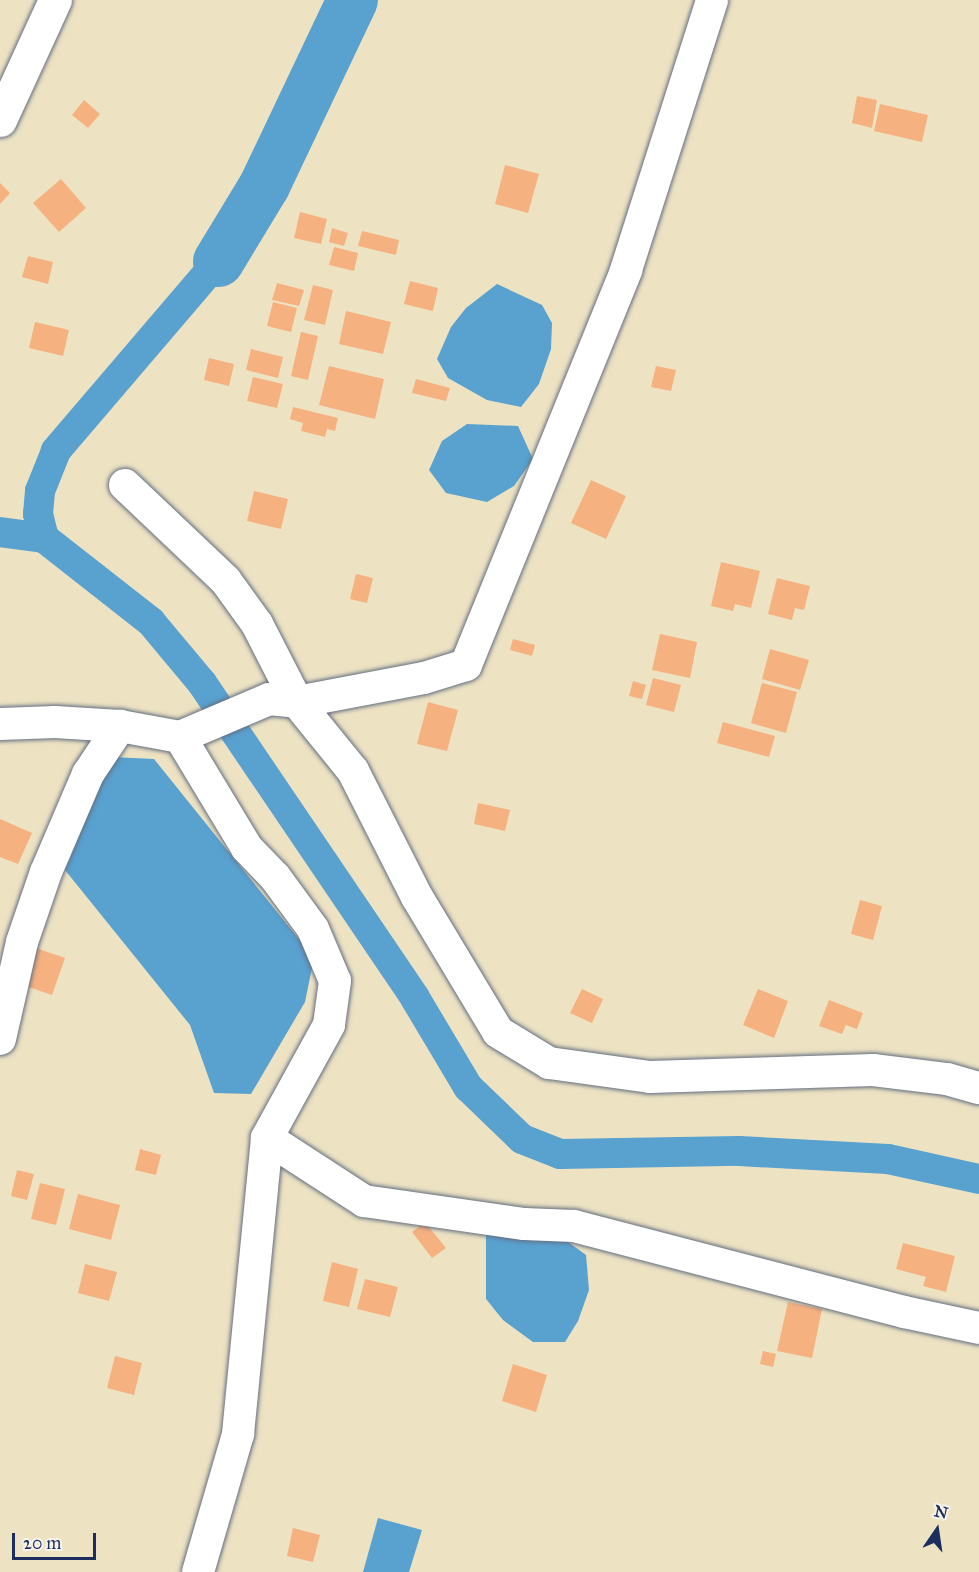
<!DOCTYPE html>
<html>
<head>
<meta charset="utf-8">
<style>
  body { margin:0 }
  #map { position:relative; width:979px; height:1572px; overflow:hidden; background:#ede3c3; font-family:"IM FELL Great Primer",serif }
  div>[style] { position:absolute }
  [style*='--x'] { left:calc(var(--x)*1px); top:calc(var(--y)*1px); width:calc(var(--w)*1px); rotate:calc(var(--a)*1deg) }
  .water>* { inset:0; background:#59a1cf }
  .canal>* { height:30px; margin:-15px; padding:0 15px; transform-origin:15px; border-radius:15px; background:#59a1cf }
  .river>* { height:51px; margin:-25.5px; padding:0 25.5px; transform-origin:25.5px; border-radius:25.5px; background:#59a1cf }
  .building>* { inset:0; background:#f5b180 }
  .roads { filter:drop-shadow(0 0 2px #646e81) drop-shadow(0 0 2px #646e81) }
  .minor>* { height:32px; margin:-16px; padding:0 16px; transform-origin:16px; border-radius:16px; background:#fff }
  .tertiary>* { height:33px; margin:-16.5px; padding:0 16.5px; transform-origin:16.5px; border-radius:16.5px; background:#fff }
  span { translate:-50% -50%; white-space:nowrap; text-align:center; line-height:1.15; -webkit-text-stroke:5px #f7f3e8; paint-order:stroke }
  .north { position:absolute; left:907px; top:1500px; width:60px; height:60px; -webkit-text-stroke:4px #f7f3e8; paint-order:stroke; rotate:13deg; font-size:16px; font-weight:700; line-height:24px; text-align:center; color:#1b2f5e }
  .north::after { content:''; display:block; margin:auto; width:21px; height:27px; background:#1b2f5e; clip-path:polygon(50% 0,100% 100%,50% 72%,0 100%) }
  .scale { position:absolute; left:12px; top:1533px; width:84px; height:27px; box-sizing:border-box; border:3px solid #1b2f5e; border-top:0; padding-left:8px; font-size:18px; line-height:21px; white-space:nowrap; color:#1b2f5e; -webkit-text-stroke:4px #f7f3e8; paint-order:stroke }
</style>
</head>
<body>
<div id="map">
  <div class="water">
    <div style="clip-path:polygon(497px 284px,542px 305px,552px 323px,551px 349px,539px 384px,521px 407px,487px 400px,448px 378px,437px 359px,451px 327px,466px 308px)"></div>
    <div style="clip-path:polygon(467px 424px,518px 426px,533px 459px,514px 486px,487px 502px,446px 493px,429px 470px,442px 441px)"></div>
    <div style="clip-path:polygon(112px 757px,154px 759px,314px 958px,305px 1002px,251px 1094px,214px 1093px,190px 1025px,65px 870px)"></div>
    <div style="clip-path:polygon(543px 1233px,560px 1236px,586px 1255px,589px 1290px,578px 1321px,565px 1342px,533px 1342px,503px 1320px,486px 1299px,486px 1235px)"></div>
    <div style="clip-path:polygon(378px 1518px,422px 1530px,409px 1572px,363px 1572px)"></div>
  </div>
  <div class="canal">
    <div style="--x:218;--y:261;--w:250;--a:130.5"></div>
    <div style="--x:56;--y:451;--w:43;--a:111.8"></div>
    <div style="--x:40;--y:491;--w:23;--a:95"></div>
    <div style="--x:38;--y:514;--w:25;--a:76"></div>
    <div style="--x:44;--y:538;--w:136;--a:38.1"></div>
    <div style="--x:151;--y:622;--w:80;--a:50.1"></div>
    <div style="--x:202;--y:683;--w:380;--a:55.9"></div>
    <div style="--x:415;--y:998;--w:104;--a:59.2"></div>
    <div style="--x:468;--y:1087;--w:75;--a:43.9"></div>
    <div style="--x:522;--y:1139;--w:41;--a:21.5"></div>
    <div style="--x:560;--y:1154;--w:179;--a:-1"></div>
    <div style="--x:739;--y:1151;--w:149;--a:3.1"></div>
    <div style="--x:888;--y:1159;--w:93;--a:12.4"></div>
    <div style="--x:0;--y:532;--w:44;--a:7.8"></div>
  </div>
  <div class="river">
    <div style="--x:218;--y:261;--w:89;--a:-58.8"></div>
    <div style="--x:264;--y:185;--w:205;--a:-64.6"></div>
  </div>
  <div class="building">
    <div style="clip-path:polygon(857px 96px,877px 100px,872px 128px,852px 123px)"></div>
    <div style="clip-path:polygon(84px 100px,100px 114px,88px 128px,72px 115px)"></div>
    <div style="clip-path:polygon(880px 104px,928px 115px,922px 142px,874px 131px)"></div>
    <div style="clip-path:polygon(505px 165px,539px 174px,528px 213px,495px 204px)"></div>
    <div style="clip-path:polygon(61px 179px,86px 208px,59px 232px,33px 203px)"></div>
    <div style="clip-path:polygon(0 183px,10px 193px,0 204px)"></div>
    <div style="clip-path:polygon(300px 212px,327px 219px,321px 244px,294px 238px)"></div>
    <div style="clip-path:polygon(332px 228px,348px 233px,344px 246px,329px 242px)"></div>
    <div style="clip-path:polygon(362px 231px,399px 240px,396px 255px,358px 246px)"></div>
    <div style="clip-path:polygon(334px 247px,358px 253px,354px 271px,329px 265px)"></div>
    <div style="clip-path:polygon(28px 256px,53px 262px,48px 284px,22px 277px)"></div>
    <div style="clip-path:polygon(410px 281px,438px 288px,433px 311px,404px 304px)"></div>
    <div style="clip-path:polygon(277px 283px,304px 290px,299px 306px,272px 300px)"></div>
    <div style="clip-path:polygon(313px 285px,333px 290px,325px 325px,304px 320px)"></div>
    <div style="clip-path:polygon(273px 302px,297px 308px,291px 332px,267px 326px)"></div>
    <div style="clip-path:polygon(346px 311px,391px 322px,383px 354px,339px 344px)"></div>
    <div style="clip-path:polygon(35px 322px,69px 330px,63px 356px,29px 348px)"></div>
    <div style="clip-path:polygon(301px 332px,318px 336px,308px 380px,291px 376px)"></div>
    <div style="clip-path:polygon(251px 349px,283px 357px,278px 378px,246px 370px)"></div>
    <div style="clip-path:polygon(209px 358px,234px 364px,229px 386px,204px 380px)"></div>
    <div style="clip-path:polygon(329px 366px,384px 379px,375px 419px,319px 405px)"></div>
    <div style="clip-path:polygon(656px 366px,676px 370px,671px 391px,651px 387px)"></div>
    <div style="clip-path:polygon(253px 377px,283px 384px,277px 408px,247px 401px)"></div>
    <div style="clip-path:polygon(416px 379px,450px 388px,446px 401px,412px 393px)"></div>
    <div style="clip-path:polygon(293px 407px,338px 418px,335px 431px,327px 429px,325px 437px,301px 431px,303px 423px,290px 419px)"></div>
    <div style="clip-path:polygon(591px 480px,626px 496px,606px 539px,571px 523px)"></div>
    <div style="clip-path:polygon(254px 491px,288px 499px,281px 529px,247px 521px)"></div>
    <div style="clip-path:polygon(721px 562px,760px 571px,751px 608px,735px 604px,733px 611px,711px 606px)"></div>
    <div style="clip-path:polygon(356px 574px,373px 578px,367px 603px,350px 599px)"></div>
    <div style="clip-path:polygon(777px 578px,810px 586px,804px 610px,795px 608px,792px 620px,768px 614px)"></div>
    <div style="clip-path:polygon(660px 634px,697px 642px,690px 678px,652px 670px)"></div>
    <div style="clip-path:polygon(513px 639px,535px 645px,532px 656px,510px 650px)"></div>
    <div style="clip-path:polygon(770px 649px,809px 660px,800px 690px,762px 679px)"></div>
    <div style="clip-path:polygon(653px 678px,681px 685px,674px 712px,646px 705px)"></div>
    <div style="clip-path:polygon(633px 681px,646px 685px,642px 699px,629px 696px)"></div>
    <div style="clip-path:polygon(762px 683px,797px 692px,786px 733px,751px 723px)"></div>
    <div style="clip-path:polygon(428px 702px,458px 710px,447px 751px,417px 744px)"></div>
    <div style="clip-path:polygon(723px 722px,775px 736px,769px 757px,717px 743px)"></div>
    <div style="clip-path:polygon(478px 803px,510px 810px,505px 831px,474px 824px)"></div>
    <div style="clip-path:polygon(0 819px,32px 833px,18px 864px,0 857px)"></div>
    <div style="clip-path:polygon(860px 900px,882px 906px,873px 940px,851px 934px)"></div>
    <div style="clip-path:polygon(30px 946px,65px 958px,52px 995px,17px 983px)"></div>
    <div style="clip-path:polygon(582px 989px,603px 999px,592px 1023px,570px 1013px)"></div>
    <div style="clip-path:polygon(758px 989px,788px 1001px,774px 1038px,743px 1025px)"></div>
    <div style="clip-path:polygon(829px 1000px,863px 1013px,857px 1029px,846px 1025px,842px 1034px,819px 1026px)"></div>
    <div style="clip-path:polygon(140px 1149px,161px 1155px,156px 1175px,135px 1170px)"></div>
    <div style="clip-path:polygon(17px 1170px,34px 1174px,27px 1200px,11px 1196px)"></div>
    <div style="clip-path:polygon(40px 1183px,65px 1189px,56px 1225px,31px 1219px)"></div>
    <div style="clip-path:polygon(78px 1194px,120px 1205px,111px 1240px,69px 1229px)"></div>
    <div style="clip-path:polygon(425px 1222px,446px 1248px,432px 1258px,412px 1232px)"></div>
    <div style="clip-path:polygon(903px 1243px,955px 1256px,946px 1292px,923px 1286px,926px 1277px,896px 1269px)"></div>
    <div style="clip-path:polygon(332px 1262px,358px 1269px,349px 1307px,323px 1301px)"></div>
    <div style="clip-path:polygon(85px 1264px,117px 1272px,109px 1301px,78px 1293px)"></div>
    <div style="clip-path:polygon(365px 1279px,398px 1287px,390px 1317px,357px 1309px)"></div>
    <div style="clip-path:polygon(788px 1302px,822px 1309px,812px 1358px,777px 1351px)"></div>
    <div style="clip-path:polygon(763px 1351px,776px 1354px,773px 1367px,760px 1364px)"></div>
    <div style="clip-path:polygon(115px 1356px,142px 1363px,134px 1395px,107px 1388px)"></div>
    <div style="clip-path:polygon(513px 1364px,547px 1375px,536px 1412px,502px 1401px)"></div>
    <div style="clip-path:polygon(293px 1528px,320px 1535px,313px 1562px,287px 1556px)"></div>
  </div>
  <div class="roads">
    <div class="minor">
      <div style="--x:125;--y:485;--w:139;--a:43.5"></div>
      <div style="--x:226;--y:581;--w:53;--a:54.2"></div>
      <div style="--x:257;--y:624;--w:88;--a:62.9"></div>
      <div style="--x:297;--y:702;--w:89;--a:50.9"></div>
      <div style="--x:353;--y:771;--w:141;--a:63.1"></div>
      <div style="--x:417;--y:897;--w:157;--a:59"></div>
      <div style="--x:498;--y:1032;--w:60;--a:31.3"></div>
      <div style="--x:549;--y:1063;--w:102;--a:7.9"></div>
      <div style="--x:650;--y:1077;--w:223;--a:-1.8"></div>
      <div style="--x:873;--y:1070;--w:75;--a:6.9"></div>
      <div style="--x:947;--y:1079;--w:33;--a:16"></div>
      <div style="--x:0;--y:724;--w:55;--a:-2.1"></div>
      <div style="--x:55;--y:722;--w:65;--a:3.5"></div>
      <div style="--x:120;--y:726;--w:61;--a:10.4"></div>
      <div style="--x:180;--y:737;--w:97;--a:-23.1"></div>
      <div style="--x:269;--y:699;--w:28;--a:6"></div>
      <div style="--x:297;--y:702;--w:129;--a:-10.7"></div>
      <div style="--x:424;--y:678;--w:44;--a:-17.2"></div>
      <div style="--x:466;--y:665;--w:426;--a:-67.9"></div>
      <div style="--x:626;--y:270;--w:283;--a:-72.3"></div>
      <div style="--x:180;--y:737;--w:130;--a:58.9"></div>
      <div style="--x:247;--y:848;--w:40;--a:46"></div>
      <div style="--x:275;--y:877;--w:64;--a:53.8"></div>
      <div style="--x:313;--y:929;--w:56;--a:67.1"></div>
      <div style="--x:335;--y:981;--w:44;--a:97.8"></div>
      <div style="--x:329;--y:1025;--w:129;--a:118.8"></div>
      <div style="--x:267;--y:1138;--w:116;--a:33"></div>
      <div style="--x:364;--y:1201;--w:162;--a:8.2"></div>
      <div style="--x:524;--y:1224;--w:50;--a:2.3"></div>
      <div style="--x:574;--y:1226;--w:341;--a:14.6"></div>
      <div style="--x:904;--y:1312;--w:77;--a:12"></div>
      <div style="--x:0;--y:1039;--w:99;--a:-77.2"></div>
      <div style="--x:22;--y:942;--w:74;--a:-71.1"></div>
      <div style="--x:46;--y:872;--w:107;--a:-66.8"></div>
      <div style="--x:88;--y:774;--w:58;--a:-56.3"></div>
      <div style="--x:198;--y:1572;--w:144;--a:-73.8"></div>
      <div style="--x:238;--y:1434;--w:297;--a:-84.4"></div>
    </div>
    <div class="tertiary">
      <div style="--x:0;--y:120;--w:132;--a:-65.4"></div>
    </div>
  </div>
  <div class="north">N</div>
  <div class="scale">20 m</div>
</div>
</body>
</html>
